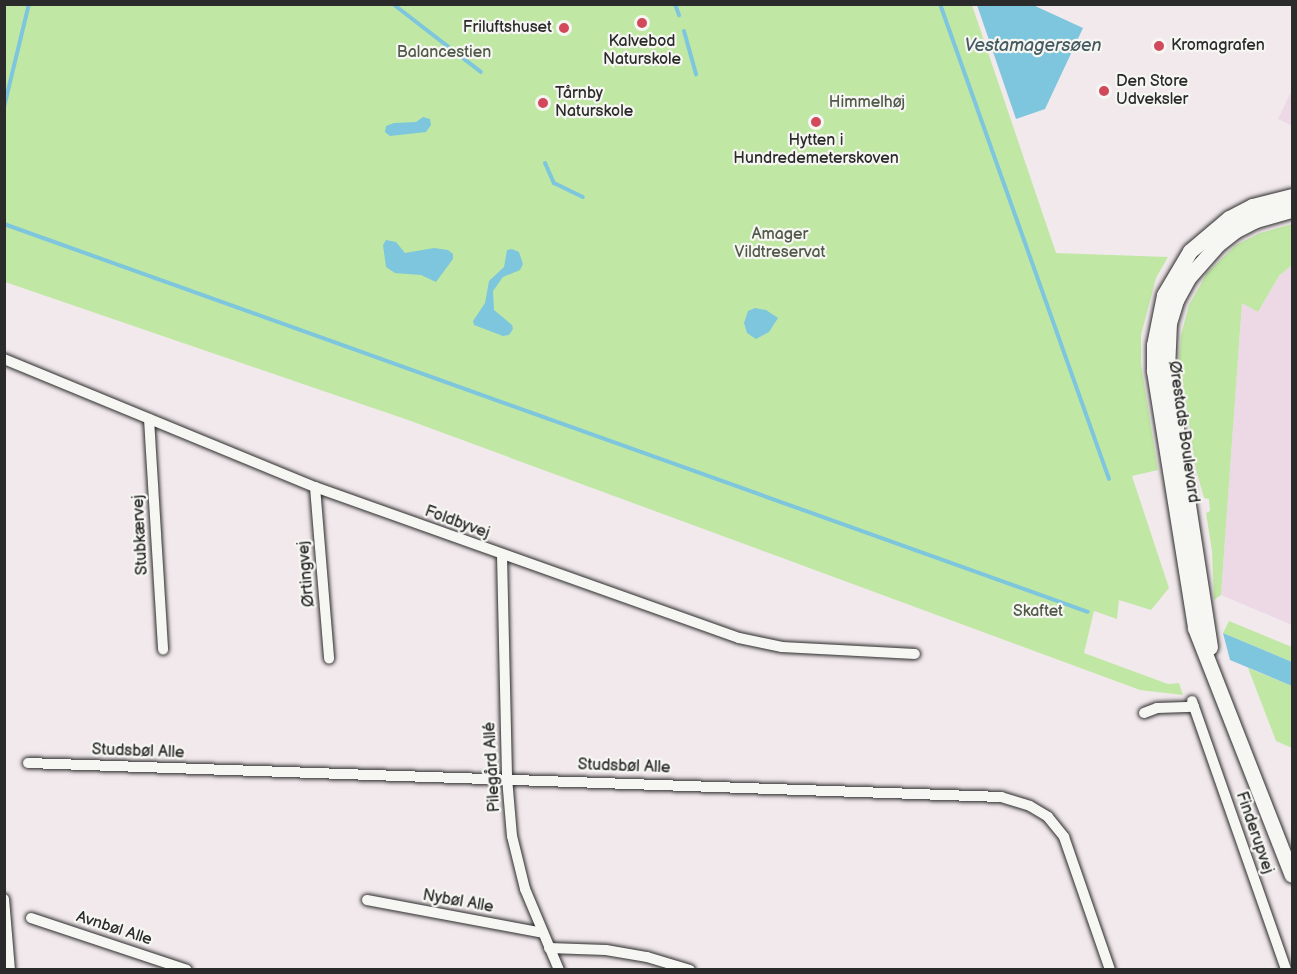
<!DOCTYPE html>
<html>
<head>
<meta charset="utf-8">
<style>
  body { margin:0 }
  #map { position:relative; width:1297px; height:974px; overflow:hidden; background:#f2e9ed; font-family:"Balsamiq Sans",sans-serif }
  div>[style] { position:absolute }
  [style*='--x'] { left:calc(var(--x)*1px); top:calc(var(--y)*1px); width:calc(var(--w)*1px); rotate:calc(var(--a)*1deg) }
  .built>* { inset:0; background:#edd9e6 }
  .green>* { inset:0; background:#c0e8a4 }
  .water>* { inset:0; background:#7dc6dd }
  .stream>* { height:4px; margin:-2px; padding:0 2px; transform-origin:2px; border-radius:2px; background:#7dc6dd }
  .roads { filter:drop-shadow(0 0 2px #2b2b2b) drop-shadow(0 0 2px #2b2b2b) }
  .street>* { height:10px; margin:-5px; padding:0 5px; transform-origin:5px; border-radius:5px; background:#f6f6f2 }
  .secondary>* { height:15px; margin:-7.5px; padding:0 7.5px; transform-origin:7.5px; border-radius:7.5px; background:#f6f6f2 }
  .dots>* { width:16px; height:16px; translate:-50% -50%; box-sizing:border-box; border:3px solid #f6f6f2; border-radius:50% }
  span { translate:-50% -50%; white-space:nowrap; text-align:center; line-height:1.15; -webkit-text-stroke:4.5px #f6f6f2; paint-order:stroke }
  .poi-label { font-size:16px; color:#2b2b2b }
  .right { translate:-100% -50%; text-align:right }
  .left { translate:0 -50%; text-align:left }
  .park-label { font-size:16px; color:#505a49 }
  .street-label { font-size:16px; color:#2b2b2b }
  .water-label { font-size:18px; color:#445a60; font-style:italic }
  .frame { position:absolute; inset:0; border:6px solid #2b2b2b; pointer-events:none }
</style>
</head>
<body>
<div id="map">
  <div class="built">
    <div style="clip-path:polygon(1292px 90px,1292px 126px,1278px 119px)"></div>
    <div style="clip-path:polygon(1292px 265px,1292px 625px,1221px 595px,1242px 302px,1258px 312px,1279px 276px)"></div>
  </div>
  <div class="green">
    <div style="clip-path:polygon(5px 5px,972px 5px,1056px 253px,1168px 257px,1156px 278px,1141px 335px,1141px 364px,1158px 470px,1132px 476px,1169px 588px,1151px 610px,1119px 600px,1117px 619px,1094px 611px,1084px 653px,1168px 684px,1179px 683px,1183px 695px,1140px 690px,408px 420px,5px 282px)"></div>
    <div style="clip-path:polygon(1292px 224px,1292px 265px,1279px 276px,1258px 312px,1242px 303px,1221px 595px,1214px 600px,1212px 551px,1206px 513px,1210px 511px,1209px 499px,1204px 498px,1196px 469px,1179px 358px,1181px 335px,1189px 305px,1207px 273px,1236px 245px,1260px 233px)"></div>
    <div style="clip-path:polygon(1229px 621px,1292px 647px,1292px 662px,1223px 633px)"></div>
    <div style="clip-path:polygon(1248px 668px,1292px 686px,1292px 748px,1276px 741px)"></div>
  </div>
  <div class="water">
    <div style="clip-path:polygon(977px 5px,1033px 5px,1083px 28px,1045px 109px,1016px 119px)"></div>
    <div style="clip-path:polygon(423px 117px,430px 119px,431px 125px,426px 132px,390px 136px,385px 132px,386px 126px,394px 123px,416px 122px)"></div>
    <div style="clip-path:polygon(386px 240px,396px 242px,405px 253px,434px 248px,448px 250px,453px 254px,453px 259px,436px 282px,421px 275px,395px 273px,386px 267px,383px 245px)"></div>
    <div style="clip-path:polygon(512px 249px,519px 252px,523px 264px,520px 270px,503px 277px,493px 291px,494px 310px,512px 325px,513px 329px,509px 335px,503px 336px,474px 325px,473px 321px,485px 303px,489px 281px,504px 267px,507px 250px)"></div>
    <div style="clip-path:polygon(755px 308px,766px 310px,778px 318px,769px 332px,756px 339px,747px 333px,744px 323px,748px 311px)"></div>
    <div style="clip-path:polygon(1223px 633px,1292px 662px,1292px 686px,1230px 660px)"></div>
  </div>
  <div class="stream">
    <div style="--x:393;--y:4;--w:111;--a:37.7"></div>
    <div style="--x:675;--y:4;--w:12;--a:70"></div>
    <div style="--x:940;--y:4;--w:504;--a:70.41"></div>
    <div style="--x:684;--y:31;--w:45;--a:74.4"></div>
    <div style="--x:4;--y:107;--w:106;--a:-76.4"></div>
    <div style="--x:545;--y:163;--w:22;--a:66"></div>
    <div style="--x:554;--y:183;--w:32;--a:26"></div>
    <div style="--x:4;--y:224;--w:1151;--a:19.69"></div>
  </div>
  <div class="roads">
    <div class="street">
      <div style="--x:4;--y:359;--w:336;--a:22.4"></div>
      <div style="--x:315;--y:487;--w:450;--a:19.6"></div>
      <div style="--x:739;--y:638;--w:44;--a:11.8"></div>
      <div style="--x:782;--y:647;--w:133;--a:3"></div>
      <div style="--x:149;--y:419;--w:231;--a:86.5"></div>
      <div style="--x:315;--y:487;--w:172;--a:85.3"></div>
      <div style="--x:502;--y:555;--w:223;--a:88.7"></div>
      <div style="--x:507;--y:778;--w:58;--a:85.1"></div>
      <div style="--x:512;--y:836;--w:55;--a:76.2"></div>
      <div style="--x:525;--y:889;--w:88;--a:67.2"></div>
      <div style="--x:1192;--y:701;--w:285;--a:70.7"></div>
      <div style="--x:1144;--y:713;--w:14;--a:-21"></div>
      <div style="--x:1157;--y:708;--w:37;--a:-2"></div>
      <div style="--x:28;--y:763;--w:974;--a:2"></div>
      <div style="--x:1001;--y:797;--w:30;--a:17"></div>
      <div style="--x:1030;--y:806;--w:21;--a:31"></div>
      <div style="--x:1048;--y:817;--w:26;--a:51"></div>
      <div style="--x:1064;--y:837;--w:141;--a:70.9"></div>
      <div style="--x:4;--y:899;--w:71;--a:85.2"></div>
      <div style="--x:367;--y:900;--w:179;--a:10.6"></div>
      <div style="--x:31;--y:918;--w:164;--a:18.4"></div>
      <div style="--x:549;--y:948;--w:57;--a:2"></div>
      <div style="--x:606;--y:950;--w:42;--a:9.7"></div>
      <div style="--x:647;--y:957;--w:45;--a:16.8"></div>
    </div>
    <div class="secondary">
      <div style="--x:1292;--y:196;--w:41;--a:166"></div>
      <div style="--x:1252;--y:206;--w:26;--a:152"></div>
      <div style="--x:1229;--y:218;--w:51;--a:139.8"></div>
      <div style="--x:1190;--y:251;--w:51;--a:120.6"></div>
      <div style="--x:1164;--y:295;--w:51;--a:101.3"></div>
      <div style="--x:1154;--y:345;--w:26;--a:90"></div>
      <div style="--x:1154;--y:371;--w:260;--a:80.9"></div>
      <div style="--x:1195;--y:628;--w:265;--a:68.6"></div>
      <div style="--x:1210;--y:647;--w:280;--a:-98.8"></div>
      <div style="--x:1167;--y:370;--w:47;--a:-87.6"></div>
      <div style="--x:1169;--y:323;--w:24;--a:-73"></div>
      <div style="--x:1176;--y:300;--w:25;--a:-61"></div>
      <div style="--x:1188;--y:278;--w:45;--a:-48.6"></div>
      <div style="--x:1218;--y:244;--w:23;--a:-38"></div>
      <div style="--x:1236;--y:230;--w:22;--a:-27"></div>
      <div style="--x:1256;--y:220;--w:37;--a:-16"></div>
    </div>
  </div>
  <div class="dots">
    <div style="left:642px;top:23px;background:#d1495b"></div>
    <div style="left:564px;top:28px;background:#d1495b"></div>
    <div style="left:1159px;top:46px;background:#d1495b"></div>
    <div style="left:1104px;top:91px;background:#d1495b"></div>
    <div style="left:543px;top:103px;background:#d1495b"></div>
    <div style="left:816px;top:122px;background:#d1495b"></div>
  </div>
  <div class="poi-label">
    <span class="right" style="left:552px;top:28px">Friluftshuset</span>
    <span style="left:642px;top:51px">Kalvebod<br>Naturskole</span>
    <span class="left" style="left:1171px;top:46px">Kromagrafen</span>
    <span class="left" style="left:1116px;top:91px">Den Store<br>Udveksler</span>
    <span class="left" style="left:555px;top:103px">Tårnby<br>Naturskole</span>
    <span style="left:816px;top:150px">Hytten i<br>Hundredemeterskoven</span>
  </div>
  <div class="park-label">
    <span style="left:444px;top:53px">Balancestien</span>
    <span style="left:867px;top:103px">Himmelhøj</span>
    <span style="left:780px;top:244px">Amager<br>Vildtreservat</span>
    <span style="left:1038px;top:612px">Skaftet</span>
  </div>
  <div class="street-label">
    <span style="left:1183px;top:432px;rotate:82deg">Ørestads Boulevard</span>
    <span style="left:457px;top:523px;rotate:20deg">Foldbyvej</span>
    <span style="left:141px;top:535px;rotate:-93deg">Stubkærvej</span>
    <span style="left:307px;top:574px;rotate:-95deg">Ørtingvej</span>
    <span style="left:138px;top:752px;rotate:2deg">Studsbøl Alle</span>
    <span style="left:493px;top:767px;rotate:-93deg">Pilegård Allé</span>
    <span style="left:624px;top:767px;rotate:2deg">Studsbøl Alle</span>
    <span style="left:1254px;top:833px;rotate:71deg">Finderupvej</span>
    <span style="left:458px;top:902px;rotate:10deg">Nybøl Alle</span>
    <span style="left:114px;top:929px;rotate:18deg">Avnbøl Alle</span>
  </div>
  <div class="water-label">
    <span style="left:1033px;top:46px">Vestamagersøen</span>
  </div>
  <div class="frame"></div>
</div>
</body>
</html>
